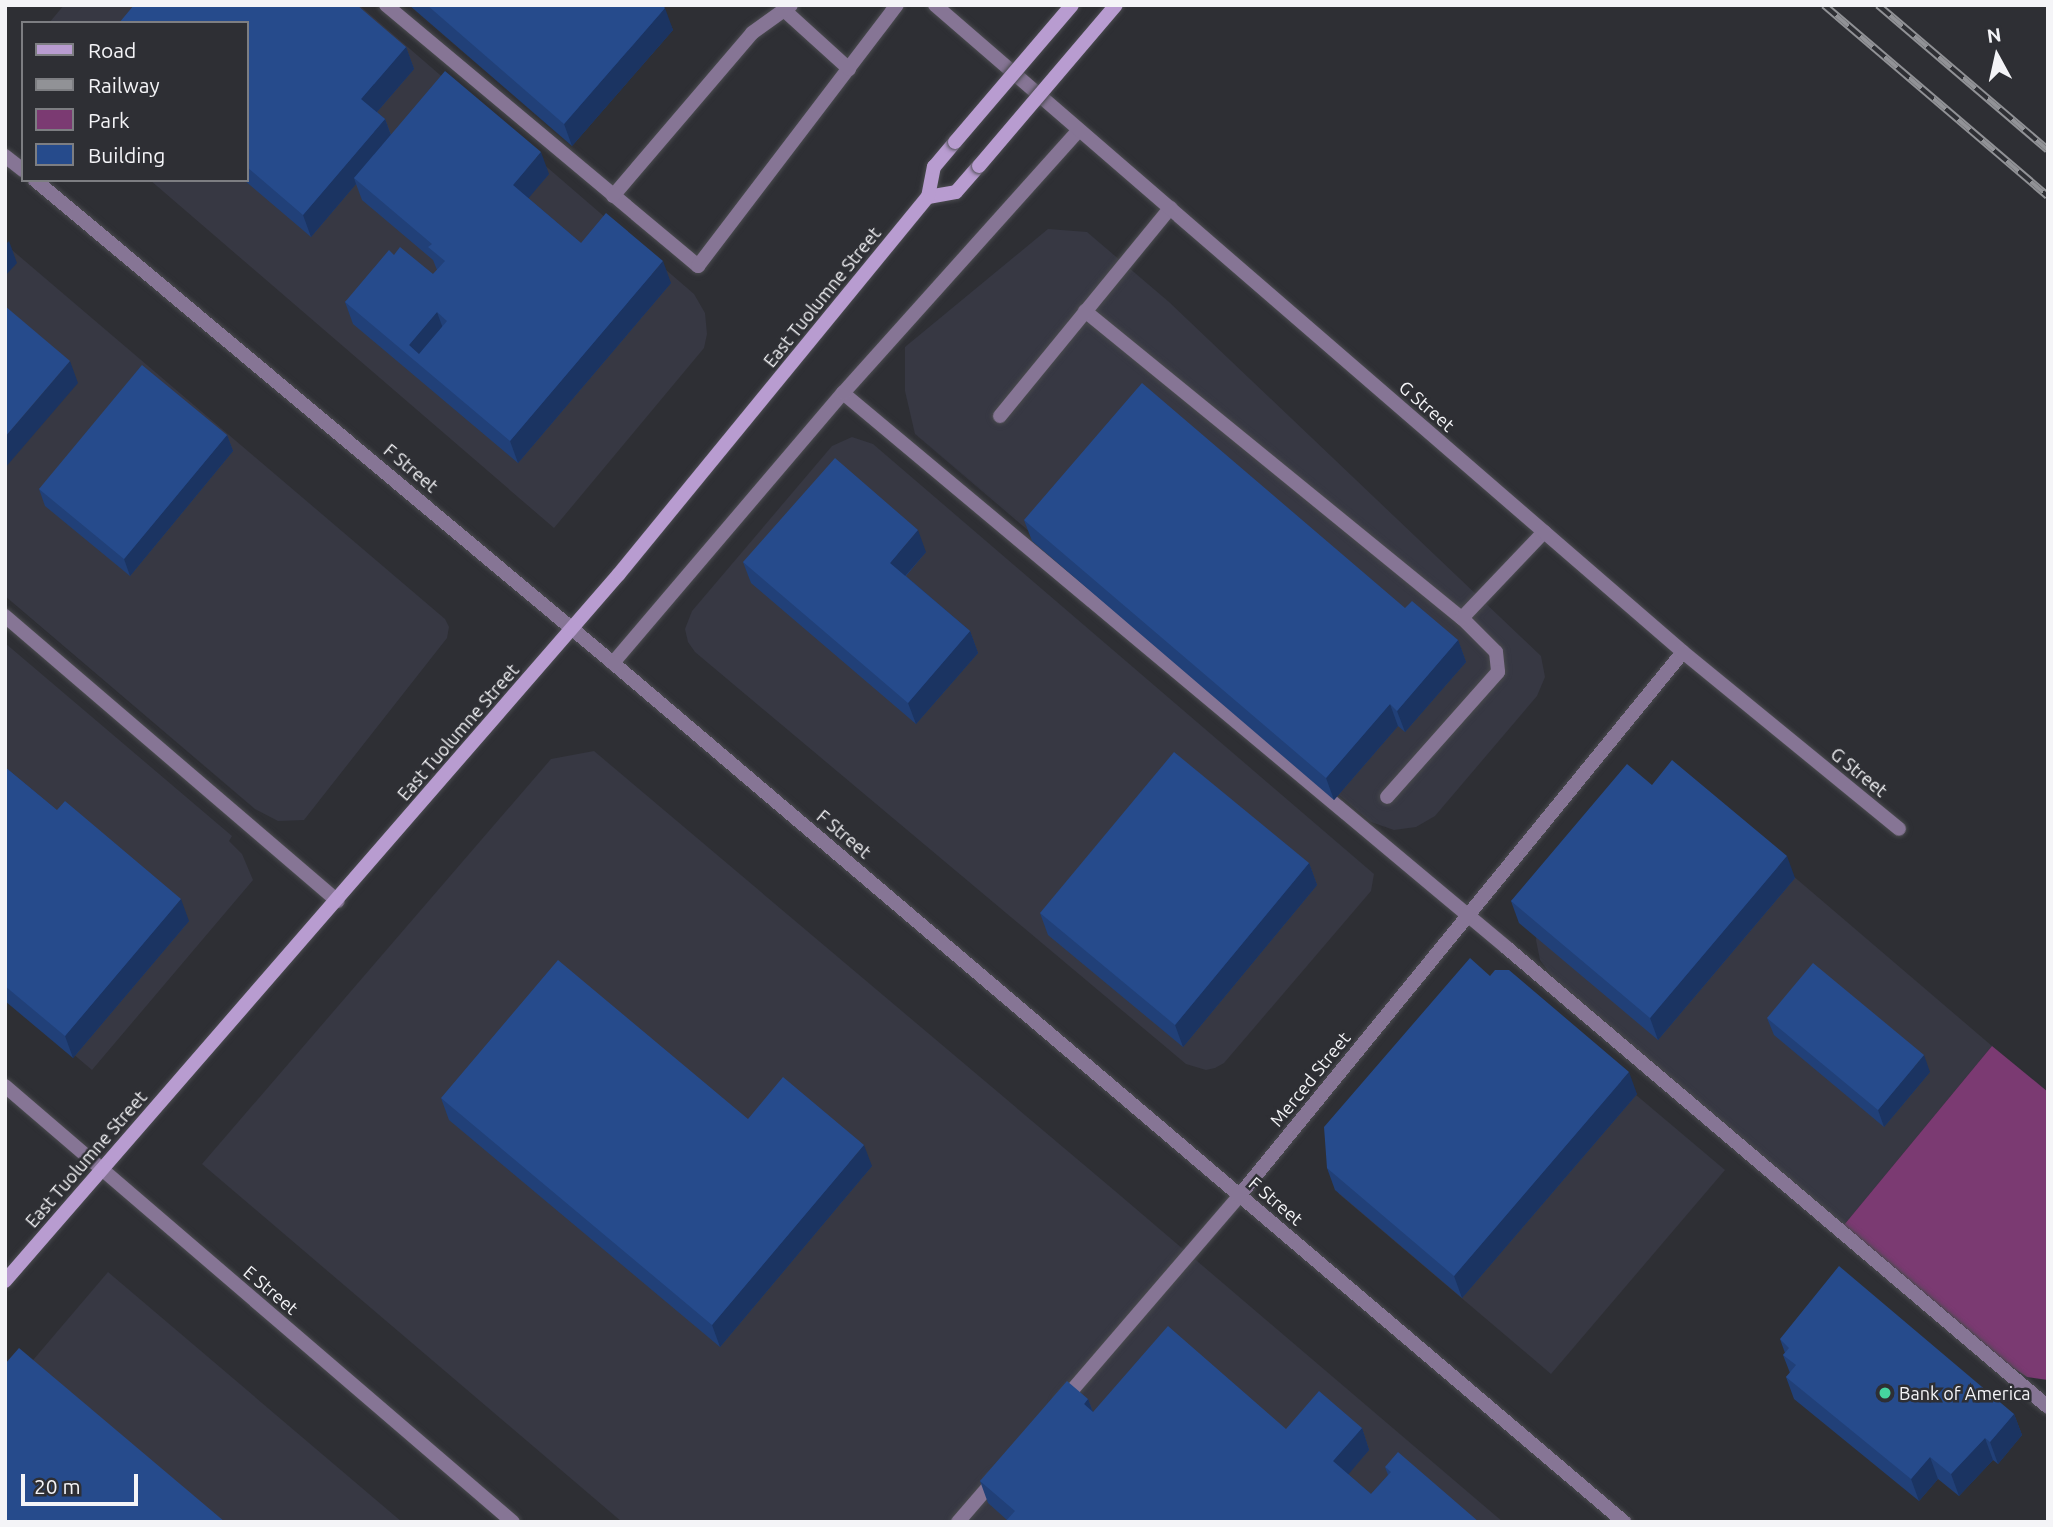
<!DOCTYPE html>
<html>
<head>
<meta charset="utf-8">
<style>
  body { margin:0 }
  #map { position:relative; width:2053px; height:1527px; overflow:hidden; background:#2e2f34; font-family:Ubuntu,sans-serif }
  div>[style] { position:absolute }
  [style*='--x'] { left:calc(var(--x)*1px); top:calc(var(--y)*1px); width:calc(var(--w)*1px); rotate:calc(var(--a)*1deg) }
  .built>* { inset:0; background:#373843 }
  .green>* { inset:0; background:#7b3a72 }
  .roads { filter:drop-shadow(0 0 2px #4a4b4f) drop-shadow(0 0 2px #4a4b4f) }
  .service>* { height:14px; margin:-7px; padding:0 7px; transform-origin:7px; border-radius:7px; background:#867595 }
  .minor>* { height:14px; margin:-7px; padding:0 7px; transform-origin:7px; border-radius:7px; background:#867595 }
  .tertiary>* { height:14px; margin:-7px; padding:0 7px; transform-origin:7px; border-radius:7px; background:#867595 }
  .secondary>* { height:14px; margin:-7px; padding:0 7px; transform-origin:7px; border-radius:7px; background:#b89cd0 }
  .rail>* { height:8px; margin-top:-4px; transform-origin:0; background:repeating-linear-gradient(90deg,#2e2f34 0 16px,#919296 0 32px); box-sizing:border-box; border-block:2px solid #919296 }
  .bridges { filter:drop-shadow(0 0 2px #4a4b4f) drop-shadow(0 0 2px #4a4b4f) }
  .secondary-bridge>* { height:14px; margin:-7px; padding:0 7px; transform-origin:7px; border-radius:7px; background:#b89cd0 }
  .wall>* { inset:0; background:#214078 }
  .shaded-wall>* { inset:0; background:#1b3462 }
  .building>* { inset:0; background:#264b8c }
  .dots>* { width:19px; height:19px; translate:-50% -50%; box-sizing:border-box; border:4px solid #2e2f34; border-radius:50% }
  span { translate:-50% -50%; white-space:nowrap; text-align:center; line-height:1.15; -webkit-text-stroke:5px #2e2f34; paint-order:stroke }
  .street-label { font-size:18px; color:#f4f4f7 }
  .poi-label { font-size:18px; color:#f4f4f7 }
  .left { translate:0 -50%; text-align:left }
  .frame { position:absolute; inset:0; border:7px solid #f4f4f7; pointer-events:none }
  .legend { position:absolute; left:21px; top:21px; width:228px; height:161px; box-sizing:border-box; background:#2e2f34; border:2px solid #7d7e82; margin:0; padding:9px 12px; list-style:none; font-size:21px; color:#f4f4f7 }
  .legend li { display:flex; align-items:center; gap:14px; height:35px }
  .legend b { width:35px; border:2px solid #7d7e82 }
  .north { position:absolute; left:1962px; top:21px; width:70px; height:70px; -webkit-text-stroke:5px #2e2f34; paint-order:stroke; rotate:352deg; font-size:19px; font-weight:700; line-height:28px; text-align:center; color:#f4f4f7 }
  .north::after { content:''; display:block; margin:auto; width:24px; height:32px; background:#f4f4f7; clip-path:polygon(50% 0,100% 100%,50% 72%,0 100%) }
  .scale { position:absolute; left:21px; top:1474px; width:117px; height:32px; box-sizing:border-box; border:4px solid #f4f4f7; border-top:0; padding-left:9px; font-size:21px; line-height:24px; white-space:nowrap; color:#f4f4f7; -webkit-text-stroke:5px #2e2f34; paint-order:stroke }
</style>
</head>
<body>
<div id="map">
  <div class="built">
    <div style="clip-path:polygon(64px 5px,359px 5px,694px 294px,705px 313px,707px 334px,704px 348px,554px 528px,150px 180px,247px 180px,247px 23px,49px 23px)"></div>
    <div style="clip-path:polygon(1048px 229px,1087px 232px,1169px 302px,1541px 656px,1545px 677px,1537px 696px,1435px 816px,1416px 827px,1394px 830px,1371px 822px,915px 434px,905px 391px,905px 347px)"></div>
    <div style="clip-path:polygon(5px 244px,445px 619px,449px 627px,447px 638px,304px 820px,278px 821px,255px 809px,5px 596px)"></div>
    <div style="clip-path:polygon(852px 437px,873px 444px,1374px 874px,1371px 891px,1224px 1063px,1215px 1068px,1206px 1070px,1186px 1064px,695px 652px,688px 642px,685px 629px,692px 611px,832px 446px)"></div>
    <div style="clip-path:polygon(5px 643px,232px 836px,229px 841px,242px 854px,253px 880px,92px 1070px,5px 996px)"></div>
    <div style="clip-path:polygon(594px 751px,1115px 1191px,1503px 1522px,622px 1522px,202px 1164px,551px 759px)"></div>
    <div style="clip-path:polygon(1688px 786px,1992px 1046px,1844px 1225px,1552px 976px,1540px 960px,1536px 940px,1538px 923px)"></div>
    <div style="clip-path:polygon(1520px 997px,1725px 1170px,1551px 1374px,1339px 1194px,1330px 1174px)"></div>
    <div style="clip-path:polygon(108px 1272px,402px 1522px,5px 1522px,5px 1393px)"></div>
  </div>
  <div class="green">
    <div style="clip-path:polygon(1992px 1046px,2048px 1092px,2048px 1380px,2027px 1377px,2012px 1367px,1844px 1225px)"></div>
  </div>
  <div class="roads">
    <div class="service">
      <div style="--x:386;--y:5;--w:407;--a:39.9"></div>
      <div style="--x:698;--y:266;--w:328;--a:-52.7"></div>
      <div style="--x:784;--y:10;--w:88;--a:42.2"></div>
      <div style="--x:613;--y:196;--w:214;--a:-49.5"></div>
      <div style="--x:752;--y:33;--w:48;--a:-35.7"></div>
      <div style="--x:1085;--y:311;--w:486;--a:39.2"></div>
      <div style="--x:1462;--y:618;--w:48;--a:45"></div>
      <div style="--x:1496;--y:652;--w:20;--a:84"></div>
      <div style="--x:1498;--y:672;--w:167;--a:131.6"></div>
      <div style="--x:843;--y:393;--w:865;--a:39.89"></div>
      <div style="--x:1507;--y:948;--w:709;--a:40.31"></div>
      <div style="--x:1000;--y:416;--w:269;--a:-50.7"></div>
      <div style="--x:5;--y:616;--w:438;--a:40.6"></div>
      <div style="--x:1462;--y:618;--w:119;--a:-46.4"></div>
      <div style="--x:613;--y:663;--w:355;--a:-49.6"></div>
      <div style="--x:843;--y:393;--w:353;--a:-48.1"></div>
    </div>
    <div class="minor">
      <div style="--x:1062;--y:1402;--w:272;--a:-49.3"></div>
      <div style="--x:1239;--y:1196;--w:702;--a:-50.78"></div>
      <div style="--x:958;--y:1522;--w:58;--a:-49.2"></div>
    </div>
    <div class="tertiary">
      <div style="--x:935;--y:5;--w:989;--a:40.86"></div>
      <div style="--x:1683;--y:652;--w:279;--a:39.3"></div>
      <div style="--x:5;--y:156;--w:23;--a:38"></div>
      <div style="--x:35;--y:180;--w:753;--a:39.88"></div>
      <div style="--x:613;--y:663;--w:1327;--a:40.35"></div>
      <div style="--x:5;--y:1086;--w:669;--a:40.64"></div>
    </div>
    <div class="secondary">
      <div style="--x:928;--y:197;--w:28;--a:-10"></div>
      <div style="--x:956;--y:192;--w:35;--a:-49"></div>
      <div style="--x:5;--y:1281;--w:936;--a:-49.03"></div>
      <div style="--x:619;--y:574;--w:487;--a:-50.7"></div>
      <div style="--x:928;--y:197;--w:31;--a:-79"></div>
      <div style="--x:934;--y:167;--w:33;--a:-50"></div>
    </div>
  </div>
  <div class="rail">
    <div style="--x:1824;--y:5;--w:294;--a:40.5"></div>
    <div style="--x:1878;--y:5;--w:223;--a:40.5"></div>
  </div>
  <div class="bridges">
    <div class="secondary-bridge">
      <div style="--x:955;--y:142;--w:180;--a:-49.5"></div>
      <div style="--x:979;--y:166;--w:211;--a:-49.6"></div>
    </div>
  </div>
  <div class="wall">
    <div style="clip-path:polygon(409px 5px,662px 5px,673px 30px,572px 146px)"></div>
    <div style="clip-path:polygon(247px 23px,406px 47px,414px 69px,377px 112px,385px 119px,391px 135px,549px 174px,528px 198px,581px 243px,671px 283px,518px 463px,353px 324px,345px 302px,394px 255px,433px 274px,437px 270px,433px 260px,362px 200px,356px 184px,311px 237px,244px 180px,247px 180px)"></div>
    <div style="clip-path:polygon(227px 435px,233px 451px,130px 576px,45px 506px,39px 489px)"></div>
    <div style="clip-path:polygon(1024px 520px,1405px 608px,1458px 640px,1466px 662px,1405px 732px,1398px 726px,1334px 800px,1032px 541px)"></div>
    <div style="clip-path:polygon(926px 552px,906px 576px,970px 631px,978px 653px,916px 724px,751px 583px,743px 562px)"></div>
    <div style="clip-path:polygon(5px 767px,189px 921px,73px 1058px,5px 1001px)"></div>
    <div style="clip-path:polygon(1652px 785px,1795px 878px,1658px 1040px,1519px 923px,1511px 901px)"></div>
    <div style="clip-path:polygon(1309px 863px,1317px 885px,1183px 1047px,1048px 935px,1040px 913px)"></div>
    <div style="clip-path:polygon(1490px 976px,1637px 1094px,1462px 1298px,1335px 1190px,1327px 1168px)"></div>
    <div style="clip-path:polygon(1767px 1018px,1930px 1072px,1884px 1127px,1774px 1035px)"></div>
    <div style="clip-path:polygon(441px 1098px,872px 1166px,720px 1347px,449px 1120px)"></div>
    <div style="clip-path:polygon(1780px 1339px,2014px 1414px,2022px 1435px,1998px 1464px,1993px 1460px,1959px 1496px,1938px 1479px,1919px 1501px,1794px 1399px,1786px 1377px,1790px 1373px,1783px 1355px,1785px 1353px)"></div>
    <div style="clip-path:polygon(1088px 1399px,1093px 1412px,1286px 1429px,1362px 1428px,1369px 1450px,1348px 1474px,1371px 1494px,1388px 1475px,1385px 1467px,1479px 1522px,1007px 1520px,988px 1503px,980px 1481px)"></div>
  </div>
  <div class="shaded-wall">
    <div style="clip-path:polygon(665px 8px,673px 30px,572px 146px,564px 124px)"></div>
    <div style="clip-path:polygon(406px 47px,414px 69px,369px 121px,361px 99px)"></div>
    <div style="clip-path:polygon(385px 119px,393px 141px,354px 178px,356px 184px,311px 237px,303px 215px)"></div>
    <div style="clip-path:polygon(541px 152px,549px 174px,521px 207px,513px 185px)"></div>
    <div style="clip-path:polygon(9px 241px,17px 263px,5px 276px,5px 245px)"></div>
    <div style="clip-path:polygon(663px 261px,671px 283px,518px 463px,510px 441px)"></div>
    <div style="clip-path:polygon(437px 312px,445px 334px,419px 364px,409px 345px)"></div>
    <div style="clip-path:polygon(70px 361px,78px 383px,5px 468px,5px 437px)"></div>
    <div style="clip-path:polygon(227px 435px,233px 451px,130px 576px,124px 559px)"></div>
    <div style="clip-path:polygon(918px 530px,926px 552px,898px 584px,890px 563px)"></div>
    <div style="clip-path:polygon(970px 631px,978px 653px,916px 724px,908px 703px)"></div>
    <div style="clip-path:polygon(1458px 640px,1466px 662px,1405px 732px,1397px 711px)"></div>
    <div style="clip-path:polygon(1390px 704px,1398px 726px,1334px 800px,1326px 778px)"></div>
    <div style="clip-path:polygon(1787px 856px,1795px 878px,1658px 1040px,1650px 1018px)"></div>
    <div style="clip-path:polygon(1309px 863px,1317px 885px,1183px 1047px,1175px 1025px)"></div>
    <div style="clip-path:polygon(181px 899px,189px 921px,73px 1058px,65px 1036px)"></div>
    <div style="clip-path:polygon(1924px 1055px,1930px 1072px,1884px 1127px,1878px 1110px)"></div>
    <div style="clip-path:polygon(1629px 1072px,1637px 1094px,1462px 1298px,1454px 1276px)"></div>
    <div style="clip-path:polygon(864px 1145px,872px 1166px,720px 1347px,712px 1325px)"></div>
    <div style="clip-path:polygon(1088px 1399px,1096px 1421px,1084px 1404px)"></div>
    <div style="clip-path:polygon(2014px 1414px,2022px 1435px,1998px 1464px,1990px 1442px)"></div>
    <div style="clip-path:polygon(1362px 1428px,1369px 1450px,1341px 1483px,1333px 1461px)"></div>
    <div style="clip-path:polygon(1985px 1438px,1993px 1460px,1959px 1496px,1951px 1474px)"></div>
    <div style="clip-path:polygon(1930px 1457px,1938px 1479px,1919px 1501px,1911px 1479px)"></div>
  </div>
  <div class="building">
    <div style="clip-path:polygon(134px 5px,357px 5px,406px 47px,361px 99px,385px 119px,303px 215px,247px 167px,247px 23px,119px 23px)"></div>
    <div style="clip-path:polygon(427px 5px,662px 5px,665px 8px,564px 124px)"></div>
    <div style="clip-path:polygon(evenodd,445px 71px,541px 152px,513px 185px,581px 243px,606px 213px,663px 261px,510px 441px,345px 302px,389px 250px,394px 255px,400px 247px,433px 274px,445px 261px,428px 247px,432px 244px,354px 178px,445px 71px,437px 312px,447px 321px,419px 354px,409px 345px,437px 312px)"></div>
    <div style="clip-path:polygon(5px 306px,70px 361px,5px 437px)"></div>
    <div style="clip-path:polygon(142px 365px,227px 435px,124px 559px,39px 489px)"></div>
    <div style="clip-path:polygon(1142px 383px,1405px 608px,1412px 601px,1458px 640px,1397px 711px,1390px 704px,1326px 778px,1024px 520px)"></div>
    <div style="clip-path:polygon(835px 458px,918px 530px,890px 563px,970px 631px,908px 703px,743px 562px)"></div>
    <div style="clip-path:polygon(1174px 752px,1309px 863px,1175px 1025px,1040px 913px)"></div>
    <div style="clip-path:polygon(1672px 760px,1787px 856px,1650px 1018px,1511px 901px,1627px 764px,1652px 785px)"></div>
    <div style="clip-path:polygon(5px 767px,57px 810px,65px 801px,181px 899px,65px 1036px,5px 986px)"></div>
    <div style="clip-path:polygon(1470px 958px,1490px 976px,1495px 970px,1509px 970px,1629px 1072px,1454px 1276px,1327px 1168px,1324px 1127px)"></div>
    <div style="clip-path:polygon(558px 960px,748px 1119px,783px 1077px,864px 1145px,712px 1325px,441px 1098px)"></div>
    <div style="clip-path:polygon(1813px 963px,1924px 1055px,1878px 1110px,1767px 1018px)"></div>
    <div style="clip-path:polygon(1839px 1266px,2014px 1414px,1990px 1442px,1985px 1438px,1951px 1474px,1930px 1457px,1911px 1479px,1786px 1377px,1796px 1365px,1783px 1355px,1789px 1348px,1780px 1339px)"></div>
    <div style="clip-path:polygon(1168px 1326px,1286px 1429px,1319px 1391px,1362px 1428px,1333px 1461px,1371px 1494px,1391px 1472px,1385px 1467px,1398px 1452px,1479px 1522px,1005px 1522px,1015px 1511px,980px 1481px,1067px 1381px,1088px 1399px,1084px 1404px,1093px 1412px)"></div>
    <div style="clip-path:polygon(19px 1348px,225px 1522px,5px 1522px,5px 1364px)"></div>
  </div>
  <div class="dots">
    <div style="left:1885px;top:1393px;background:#45d49f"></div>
  </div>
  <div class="street-label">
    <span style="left:822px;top:297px;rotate:-51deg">East Tuolumne Street</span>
    <span style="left:1427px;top:406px;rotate:41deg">G Street</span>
    <span style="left:411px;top:468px;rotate:40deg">F Street</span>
    <span style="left:458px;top:732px;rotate:-49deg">East Tuolumne Street</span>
    <span style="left:1859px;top:772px;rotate:39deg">G Street</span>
    <span style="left:844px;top:834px;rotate:40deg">F Street</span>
    <span style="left:1310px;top:1079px;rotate:-51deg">Merced Street</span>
    <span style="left:86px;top:1159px;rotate:-49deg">East Tuolumne Street</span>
    <span style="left:1276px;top:1201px;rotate:40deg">F Street</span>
    <span style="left:271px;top:1290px;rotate:40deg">E Street</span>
  </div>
  <div class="poi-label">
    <span class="left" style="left:1899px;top:1393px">Bank of America</span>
  </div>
  <div class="frame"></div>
  <ul class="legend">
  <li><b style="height:9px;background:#b89cd0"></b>Road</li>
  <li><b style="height:9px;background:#919296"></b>Railway</li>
  <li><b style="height:19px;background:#7b3a72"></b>Park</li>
  <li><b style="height:19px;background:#264b8c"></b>Building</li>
  </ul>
  <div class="north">N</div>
  <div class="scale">20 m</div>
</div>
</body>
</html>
